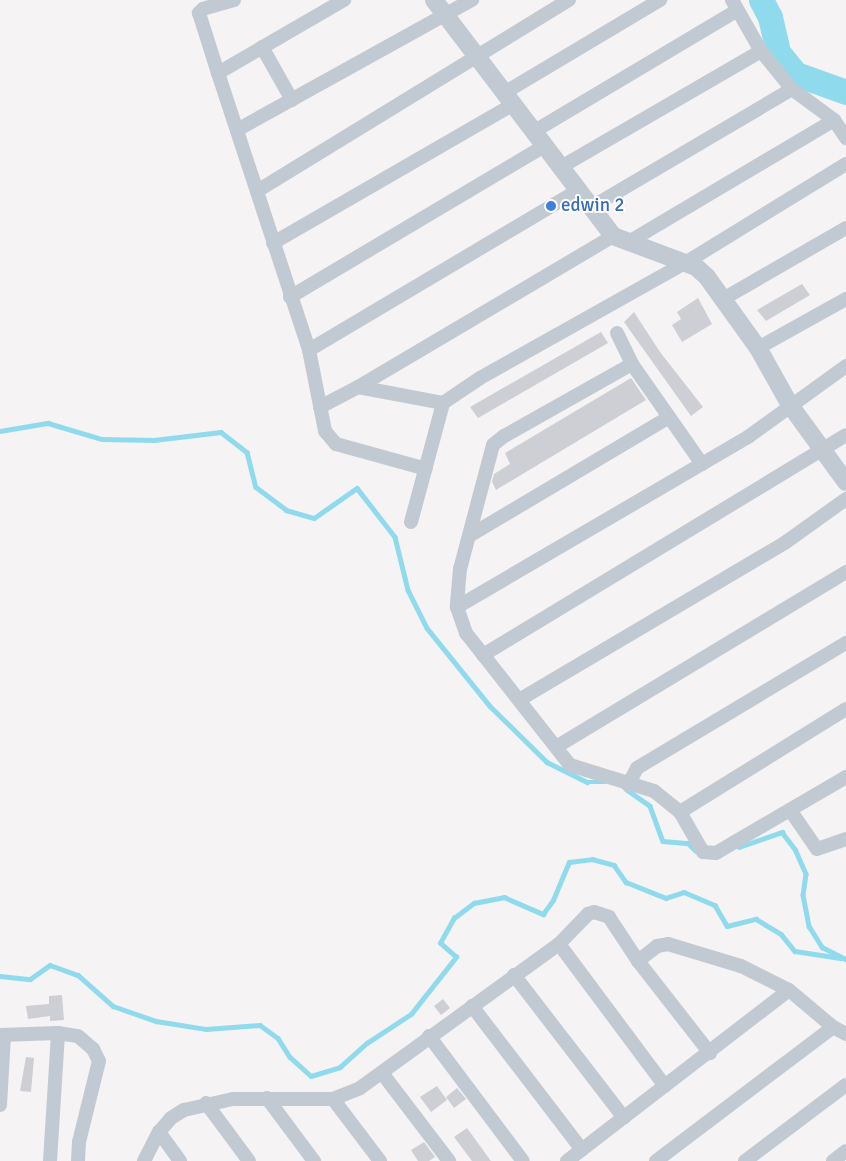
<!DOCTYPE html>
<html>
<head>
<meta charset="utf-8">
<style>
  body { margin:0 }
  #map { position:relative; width:846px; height:1161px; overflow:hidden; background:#f5f3f3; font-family:Signika,sans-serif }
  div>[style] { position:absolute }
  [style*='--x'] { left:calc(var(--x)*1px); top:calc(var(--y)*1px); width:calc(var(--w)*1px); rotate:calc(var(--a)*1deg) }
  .stream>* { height:4.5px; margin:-2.25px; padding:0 2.25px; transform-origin:2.25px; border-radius:2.25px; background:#90daee }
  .river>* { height:25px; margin:-12.5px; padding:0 12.5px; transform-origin:12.5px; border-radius:12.5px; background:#90daee }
  .building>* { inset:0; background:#cdcfd5 }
  .minor>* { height:14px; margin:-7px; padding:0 7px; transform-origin:7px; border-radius:7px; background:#c1cad2 }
  .tertiary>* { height:18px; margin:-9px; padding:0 9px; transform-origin:9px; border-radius:9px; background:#c1cad2 }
  .dots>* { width:14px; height:14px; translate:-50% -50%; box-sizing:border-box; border:2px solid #fff; border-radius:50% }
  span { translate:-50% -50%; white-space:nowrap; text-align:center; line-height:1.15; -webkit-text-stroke:4px #fff; paint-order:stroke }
  .shop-label { font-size:19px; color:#366cbe }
  .left { translate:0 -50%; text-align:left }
</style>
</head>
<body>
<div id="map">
  <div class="stream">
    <div style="--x:0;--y:431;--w:49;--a:-9.5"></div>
    <div style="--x:48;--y:423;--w:56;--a:16.5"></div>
    <div style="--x:102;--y:439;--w:52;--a:1.1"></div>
    <div style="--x:154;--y:440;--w:67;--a:-6.8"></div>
    <div style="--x:221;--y:432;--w:33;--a:38"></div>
    <div style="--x:247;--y:452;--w:36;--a:76"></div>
    <div style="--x:256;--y:487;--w:38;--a:37"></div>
    <div style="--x:286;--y:510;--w:29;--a:16"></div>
    <div style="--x:314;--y:518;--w:52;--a:-34.9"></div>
    <div style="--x:357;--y:488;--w:62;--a:52.2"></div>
    <div style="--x:395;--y:537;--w:55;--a:76.2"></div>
    <div style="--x:408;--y:590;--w:42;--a:63.4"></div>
    <div style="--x:427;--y:628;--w:100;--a:51.1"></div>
    <div style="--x:490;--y:706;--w:80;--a:44.5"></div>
    <div style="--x:547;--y:762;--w:45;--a:26.6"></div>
    <div style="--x:587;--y:782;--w:18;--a:0"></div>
    <div style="--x:626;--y:789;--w:29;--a:35"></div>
    <div style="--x:650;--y:806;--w:37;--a:70"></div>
    <div style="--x:663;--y:841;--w:25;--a:5"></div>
    <div style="--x:688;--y:843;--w:11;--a:45"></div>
    <div style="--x:739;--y:847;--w:46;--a:-19.2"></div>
    <div style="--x:782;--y:832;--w:21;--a:53"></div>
    <div style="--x:795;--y:849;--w:27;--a:66"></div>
    <div style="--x:806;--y:874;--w:21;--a:98"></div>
    <div style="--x:803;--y:895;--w:32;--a:79"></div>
    <div style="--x:809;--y:926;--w:25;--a:58"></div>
    <div style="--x:822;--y:947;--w:27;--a:27"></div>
    <div style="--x:0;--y:976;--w:30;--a:6"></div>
    <div style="--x:30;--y:979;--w:24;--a:-35"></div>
    <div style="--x:50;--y:965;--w:30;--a:20"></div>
    <div style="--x:78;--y:975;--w:47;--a:41.5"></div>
    <div style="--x:113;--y:1006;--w:46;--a:19.2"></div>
    <div style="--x:156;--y:1021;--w:51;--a:9.1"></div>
    <div style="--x:206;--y:1029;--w:54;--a:-4.2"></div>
    <div style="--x:260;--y:1025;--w:22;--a:36"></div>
    <div style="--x:278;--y:1038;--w:22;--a:58"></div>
    <div style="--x:290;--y:1057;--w:28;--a:42"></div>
    <div style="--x:311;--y:1076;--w:30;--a:-17"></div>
    <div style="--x:340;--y:1067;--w:36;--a:-42"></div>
    <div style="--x:367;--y:1043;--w:53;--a:-33.4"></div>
    <div style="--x:411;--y:1014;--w:73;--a:-51.7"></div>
    <div style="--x:456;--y:957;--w:21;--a:-139"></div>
    <div style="--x:440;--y:943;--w:29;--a:-61"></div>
    <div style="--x:454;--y:918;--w:25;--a:-37"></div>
    <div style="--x:474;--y:903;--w:31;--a:-11"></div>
    <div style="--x:504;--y:897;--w:43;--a:23.6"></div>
    <div style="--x:543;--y:914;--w:17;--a:-54"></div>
    <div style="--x:553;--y:900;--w:41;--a:-67.2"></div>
    <div style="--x:569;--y:862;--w:23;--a:-7"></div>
    <div style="--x:592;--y:859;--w:23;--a:15"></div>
    <div style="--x:614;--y:865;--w:21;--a:55"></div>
    <div style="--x:626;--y:882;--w:43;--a:21.8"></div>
    <div style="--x:666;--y:898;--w:19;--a:-18"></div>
    <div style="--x:684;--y:892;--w:34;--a:23"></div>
    <div style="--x:715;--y:905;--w:24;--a:60"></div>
    <div style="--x:727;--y:926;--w:30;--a:-14"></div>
    <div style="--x:756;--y:919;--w:29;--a:31"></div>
    <div style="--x:781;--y:934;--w:22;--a:51"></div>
    <div style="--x:795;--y:951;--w:47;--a:8.7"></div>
  </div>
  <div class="river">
    <div style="--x:761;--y:0;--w:19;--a:62"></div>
    <div style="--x:770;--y:17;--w:36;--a:77"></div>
    <div style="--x:778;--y:52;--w:28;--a:51"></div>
    <div style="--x:796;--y:74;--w:53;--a:19.8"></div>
  </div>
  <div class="building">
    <div style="clip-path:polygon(802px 284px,810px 295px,766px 321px,757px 310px)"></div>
    <div style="clip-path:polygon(698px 298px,712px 324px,682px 342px,672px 325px,681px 319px,677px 312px)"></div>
    <div style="clip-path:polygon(634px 312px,660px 352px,703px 407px,691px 416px,624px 322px)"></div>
    <div style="clip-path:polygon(601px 332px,608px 343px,478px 418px,470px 407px)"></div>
    <div style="clip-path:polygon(631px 378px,646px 400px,496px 490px,492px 482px,494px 474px,510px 464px,505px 453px)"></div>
    <div style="clip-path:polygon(62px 995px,64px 1020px,50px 1021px,50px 1016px,28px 1019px,26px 1006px,49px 1004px,49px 996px)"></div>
    <div style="clip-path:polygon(443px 999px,450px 1008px,441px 1015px,434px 1006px)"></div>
    <div style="clip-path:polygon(26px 1057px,34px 1058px,31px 1092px,20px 1091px)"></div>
    <div style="clip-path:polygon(437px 1086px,447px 1100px,431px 1112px,420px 1097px)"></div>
    <div style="clip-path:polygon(457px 1088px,466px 1099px,454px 1108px,446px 1097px)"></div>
    <div style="clip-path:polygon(467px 1128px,491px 1161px,472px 1161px,454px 1137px)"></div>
    <div style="clip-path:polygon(424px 1142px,435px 1157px,429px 1161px,418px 1161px,411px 1150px)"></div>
  </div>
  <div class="minor">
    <div style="--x:234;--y:0;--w:32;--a:164"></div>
    <div style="--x:203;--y:9;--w:6;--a:135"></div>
    <div style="--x:199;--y:13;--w:63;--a:72.4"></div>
    <div style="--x:218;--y:73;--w:146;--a:-30.1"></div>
    <div style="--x:732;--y:0;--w:59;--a:60.4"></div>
    <div style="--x:761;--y:51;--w:49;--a:50.8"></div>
    <div style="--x:792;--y:89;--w:52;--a:36.4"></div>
    <div style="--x:834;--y:120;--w:22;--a:56"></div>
    <div style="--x:262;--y:47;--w:61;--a:60.5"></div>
    <div style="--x:218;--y:73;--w:292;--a:71.8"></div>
    <div style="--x:309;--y:350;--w:83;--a:78.8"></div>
    <div style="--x:325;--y:431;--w:17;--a:50"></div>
    <div style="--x:336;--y:444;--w:93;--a:15.5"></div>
    <div style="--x:504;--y:93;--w:182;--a:-30.8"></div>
    <div style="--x:237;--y:130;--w:269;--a:-29"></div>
    <div style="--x:533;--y:132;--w:236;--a:-30.8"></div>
    <div style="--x:561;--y:167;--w:231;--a:-30.1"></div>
    <div style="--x:257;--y:191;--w:366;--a:-31.5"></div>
    <div style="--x:590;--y:208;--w:234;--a:-30.5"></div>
    <div style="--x:273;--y:243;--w:276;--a:-30"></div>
    <div style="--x:627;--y:243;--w:241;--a:-30.7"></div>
    <div style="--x:290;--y:297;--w:295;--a:-30.7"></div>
    <div style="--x:723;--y:299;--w:142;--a:-30"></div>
    <div style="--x:617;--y:333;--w:34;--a:64"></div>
    <div style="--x:632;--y:364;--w:122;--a:55"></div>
    <div style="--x:758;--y:348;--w:101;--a:-29.1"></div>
    <div style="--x:309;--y:350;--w:313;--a:-30.7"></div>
    <div style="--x:632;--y:364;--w:147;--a:150.6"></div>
    <div style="--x:504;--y:436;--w:14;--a:141"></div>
    <div style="--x:493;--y:445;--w:128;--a:104.9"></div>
    <div style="--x:460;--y:569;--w:38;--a:95"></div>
    <div style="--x:457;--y:607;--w:28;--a:71"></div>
    <div style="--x:466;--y:633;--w:168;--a:51.8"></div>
    <div style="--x:570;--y:765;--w:88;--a:17.2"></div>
    <div style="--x:654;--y:791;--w:33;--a:39"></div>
    <div style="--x:680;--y:812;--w:46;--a:60.1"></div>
    <div style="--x:703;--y:852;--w:13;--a:4"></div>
    <div style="--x:716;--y:853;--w:151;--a:-30.3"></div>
    <div style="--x:358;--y:387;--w:296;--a:-30.6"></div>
    <div style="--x:320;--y:407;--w:43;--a:-27.8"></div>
    <div style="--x:358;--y:387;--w:86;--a:10.7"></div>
    <div style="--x:443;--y:403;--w:45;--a:-34"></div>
    <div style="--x:480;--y:378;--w:235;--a:-29.3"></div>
    <div style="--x:685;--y:263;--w:189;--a:-31.6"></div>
    <div style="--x:411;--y:522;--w:123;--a:-74.9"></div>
    <div style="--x:469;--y:536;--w:231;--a:-30.7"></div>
    <div style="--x:457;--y:607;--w:337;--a:-30.3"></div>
    <div style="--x:748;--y:437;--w:121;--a:-35.9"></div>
    <div style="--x:483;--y:655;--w:424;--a:-31.2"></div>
    <div style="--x:519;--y:700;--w:310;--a:-30.6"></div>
    <div style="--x:786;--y:542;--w:74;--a:-35.6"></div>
    <div style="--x:556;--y:747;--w:339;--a:-31.1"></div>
    <div style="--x:628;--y:785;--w:19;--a:-62"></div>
    <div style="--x:637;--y:768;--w:244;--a:-30.9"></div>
    <div style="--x:790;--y:810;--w:47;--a:55.3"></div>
    <div style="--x:817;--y:849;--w:31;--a:-19"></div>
    <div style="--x:680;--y:812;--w:195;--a:-31.8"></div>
    <div style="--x:559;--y:944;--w:177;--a:53.3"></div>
    <div style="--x:638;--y:961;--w:24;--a:-38"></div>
    <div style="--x:657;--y:946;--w:11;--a:-10"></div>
    <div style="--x:668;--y:944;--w:76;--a:16.8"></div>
    <div style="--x:741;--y:966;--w:54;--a:26.6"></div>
    <div style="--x:789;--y:990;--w:57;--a:40.1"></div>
    <div style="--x:833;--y:1027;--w:15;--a:28"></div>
    <div style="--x:514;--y:975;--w:180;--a:52.4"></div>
    <div style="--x:472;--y:1006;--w:181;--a:52.6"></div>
    <div style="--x:0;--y:1035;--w:58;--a:-2"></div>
    <div style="--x:58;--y:1033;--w:20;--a:9"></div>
    <div style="--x:78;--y:1036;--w:20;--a:41"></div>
    <div style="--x:93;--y:1049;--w:13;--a:63"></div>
    <div style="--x:99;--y:1061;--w:83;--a:103.9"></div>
    <div style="--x:79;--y:1142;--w:19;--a:93"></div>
    <div style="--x:429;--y:1036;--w:156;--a:53.1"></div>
    <div style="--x:382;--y:1073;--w:111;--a:52.7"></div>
    <div style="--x:267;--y:1098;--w:79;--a:53.3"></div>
    <div style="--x:333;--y:1099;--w:78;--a:52.8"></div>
    <div style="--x:206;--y:1103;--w:72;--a:53.4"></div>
    <div style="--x:0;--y:1105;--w:70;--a:-86.7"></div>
    <div style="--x:159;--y:1132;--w:36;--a:54"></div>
    <div style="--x:50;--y:1161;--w:128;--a:-86.4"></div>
    <div style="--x:144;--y:1161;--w:33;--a:-63"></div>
    <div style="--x:159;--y:1132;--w:18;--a:-49"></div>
    <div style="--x:171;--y:1118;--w:15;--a:-32"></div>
    <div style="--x:184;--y:1110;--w:50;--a:-12.7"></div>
    <div style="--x:233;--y:1099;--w:100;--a:0"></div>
    <div style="--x:333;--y:1099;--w:29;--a:-22"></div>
    <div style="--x:360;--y:1088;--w:246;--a:-35.9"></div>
    <div style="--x:559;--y:944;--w:42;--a:-46"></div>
    <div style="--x:588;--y:914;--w:6;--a:-18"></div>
    <div style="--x:594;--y:912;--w:16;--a:18"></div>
    <div style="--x:609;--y:917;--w:53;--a:56.6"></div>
    <div style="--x:638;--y:961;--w:117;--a:52"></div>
    <div style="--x:567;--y:1161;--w:280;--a:-37.6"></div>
    <div style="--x:656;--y:1161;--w:222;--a:-37.1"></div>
    <div style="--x:745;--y:1161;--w:126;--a:-37"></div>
    <div style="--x:833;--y:1161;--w:16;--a:-38"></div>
  </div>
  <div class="tertiary">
    <div style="--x:434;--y:0;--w:296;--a:52.8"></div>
    <div style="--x:613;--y:236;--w:89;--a:20.5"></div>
    <div style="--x:696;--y:267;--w:15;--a:42"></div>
    <div style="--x:707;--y:277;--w:87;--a:54.3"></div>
    <div style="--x:758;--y:348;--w:65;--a:60.7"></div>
    <div style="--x:790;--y:405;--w:95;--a:54"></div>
  </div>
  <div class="dots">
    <div style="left:551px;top:206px;background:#3f7fe0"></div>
  </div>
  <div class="shop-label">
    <span class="left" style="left:561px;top:206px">edwin 2</span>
  </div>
</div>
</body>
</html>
